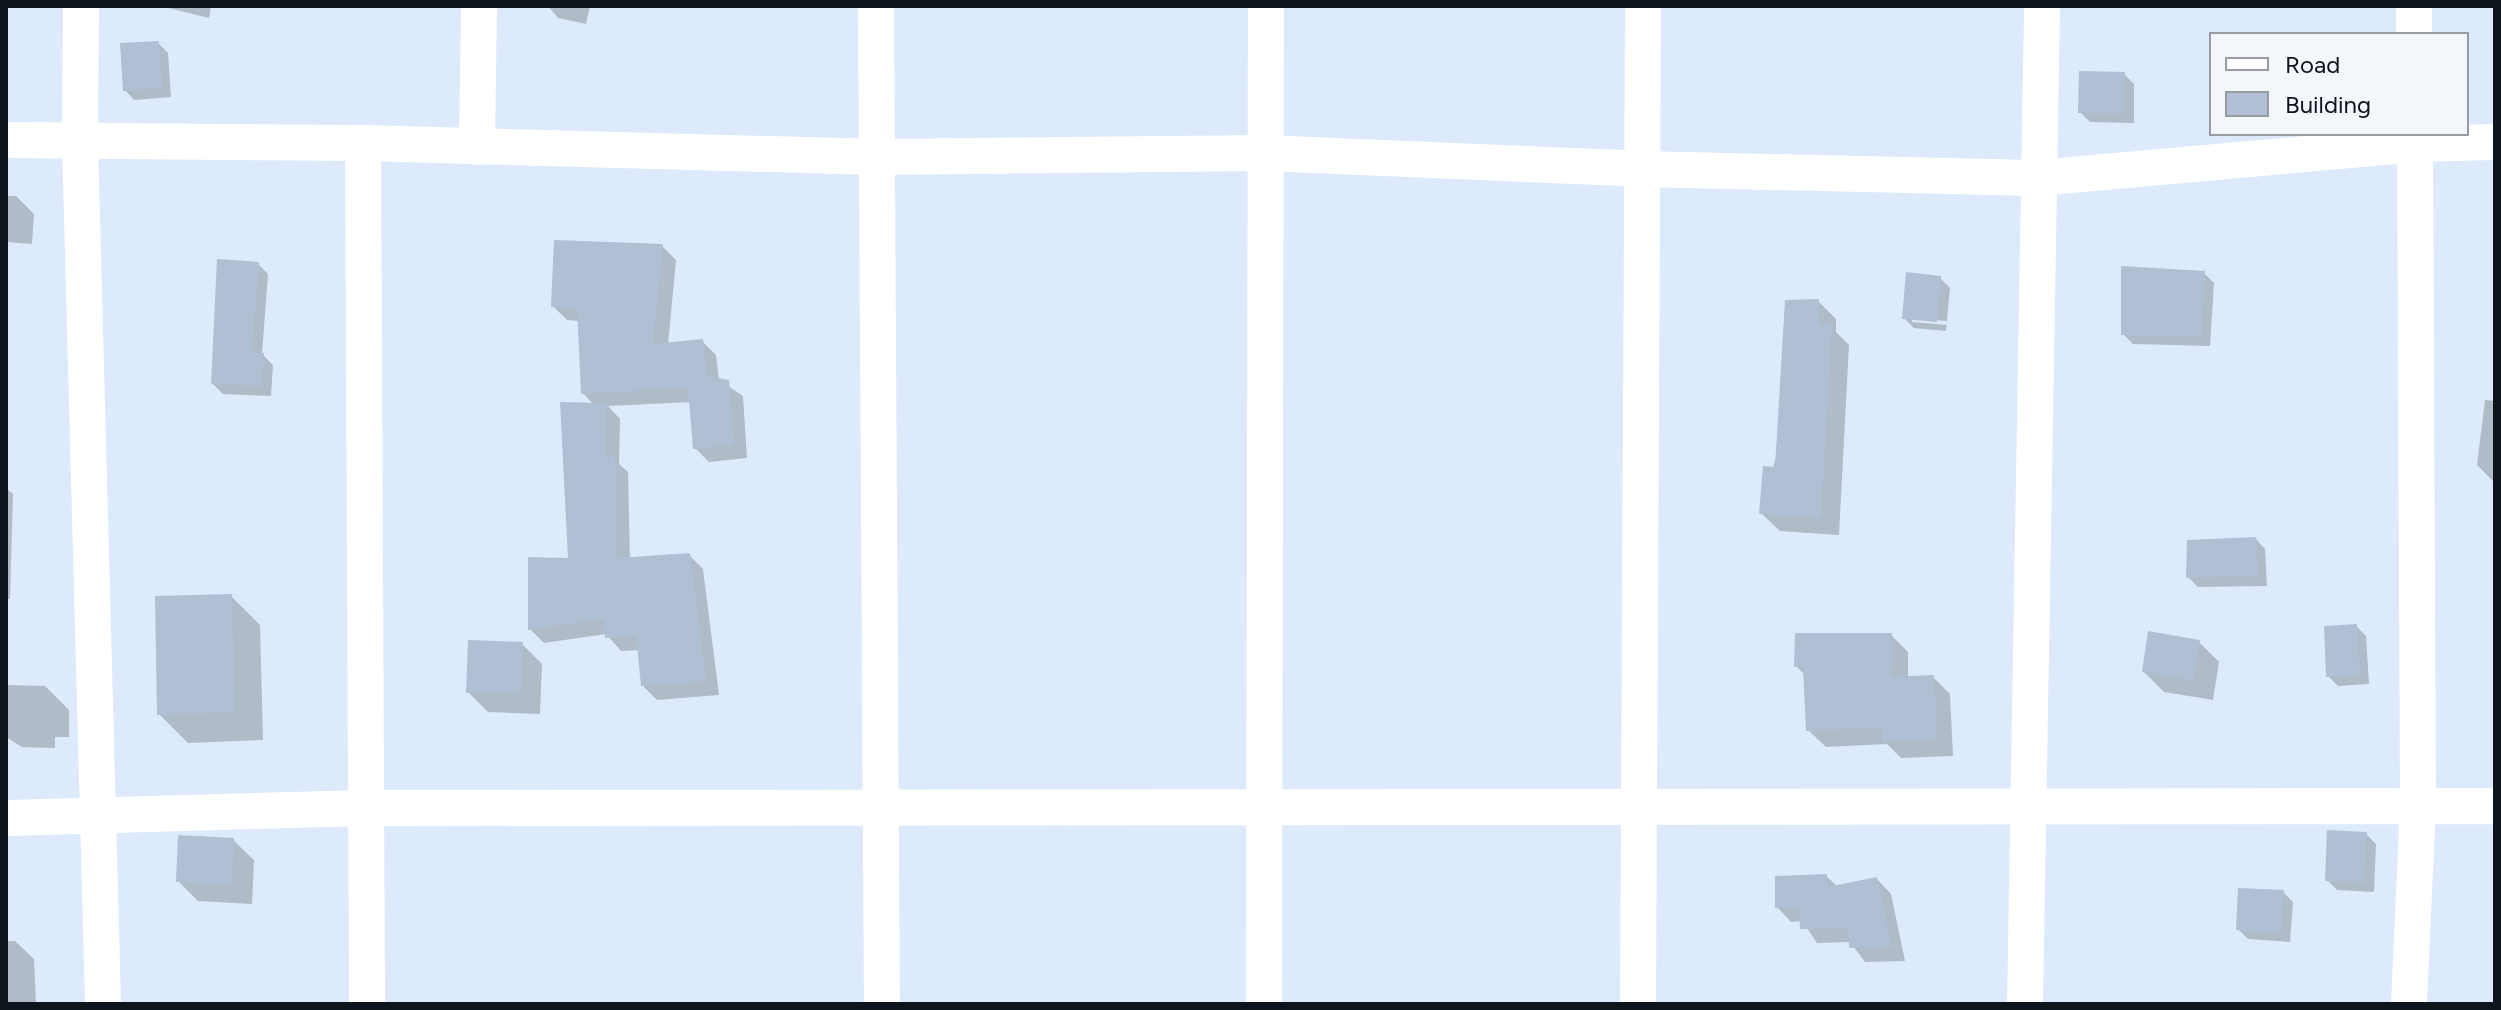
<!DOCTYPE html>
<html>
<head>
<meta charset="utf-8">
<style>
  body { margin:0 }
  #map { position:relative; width:2501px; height:1010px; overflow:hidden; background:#dceafb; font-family:Figtree,sans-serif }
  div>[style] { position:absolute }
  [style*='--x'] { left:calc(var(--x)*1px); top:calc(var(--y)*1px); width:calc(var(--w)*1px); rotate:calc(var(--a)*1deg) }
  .shadow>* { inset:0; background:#0003 }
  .building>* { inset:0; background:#afbfd4 }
  .street>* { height:36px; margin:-18px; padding:0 18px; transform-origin:18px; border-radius:18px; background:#fff }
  span { translate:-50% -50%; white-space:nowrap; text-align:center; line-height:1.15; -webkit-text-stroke:7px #f3f6fa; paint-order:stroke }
  .frame { position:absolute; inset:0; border:8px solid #0e141b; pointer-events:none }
  .legend { position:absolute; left:2209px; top:32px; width:260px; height:104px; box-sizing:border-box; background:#f3f6fa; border:2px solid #979ca1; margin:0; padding:10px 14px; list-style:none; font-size:24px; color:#0e141b }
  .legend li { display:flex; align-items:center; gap:16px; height:40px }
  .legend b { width:40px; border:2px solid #979ca1 }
</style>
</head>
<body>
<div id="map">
  <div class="shadow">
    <div style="clip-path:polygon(160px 6px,211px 6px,209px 18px)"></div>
    <div style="clip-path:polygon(548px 6px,590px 6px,586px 24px,558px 18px)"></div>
    <div style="clip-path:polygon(158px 43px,168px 53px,171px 97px,134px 100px,125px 90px)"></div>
    <div style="clip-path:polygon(2124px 74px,2134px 84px,2134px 123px,2090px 122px,2080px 112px)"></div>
    <div style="clip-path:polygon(6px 196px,16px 196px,34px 214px,32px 244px,6px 242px)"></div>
    <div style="clip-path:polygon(662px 246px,676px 260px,668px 345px,702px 341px,716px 355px,719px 380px,743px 396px,747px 458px,709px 462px,695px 448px,691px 402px,608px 406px,620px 419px,619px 464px,628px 472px,630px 559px,689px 555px,703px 569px,719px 695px,657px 700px,643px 686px,640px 650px,621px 651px,606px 634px,544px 643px,530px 629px,570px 560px,594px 405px,583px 393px,579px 321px,567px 320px,553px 306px)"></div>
    <div style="clip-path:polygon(258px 264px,268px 274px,262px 354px,273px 365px,271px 396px,223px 394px,213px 384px)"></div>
    <div style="clip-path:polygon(2204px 273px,2214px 283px,2210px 346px,2133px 344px,2123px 334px)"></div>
    <div style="clip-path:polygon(evenodd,1940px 278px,1950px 288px,1946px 331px,1914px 328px,1904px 318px,1940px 278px,1912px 318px,1947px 321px,1947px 325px,1912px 322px,1912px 318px)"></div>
    <div style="clip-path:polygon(1818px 301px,1836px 319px,1836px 332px,1849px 345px,1839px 535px,1780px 531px,1761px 513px)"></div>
    <div style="clip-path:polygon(2485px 400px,2495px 401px,2495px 483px,2477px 465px)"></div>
    <div style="clip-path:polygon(6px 488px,13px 494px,10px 599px,6px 599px)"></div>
    <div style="clip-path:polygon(2256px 539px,2265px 549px,2267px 586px,2198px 587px,2188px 577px)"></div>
    <div style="clip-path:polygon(231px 596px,260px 625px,263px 740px,188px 743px,159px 714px)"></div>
    <div style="clip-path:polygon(2356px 626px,2366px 636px,2369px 684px,2338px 686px,2328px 676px)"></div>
    <div style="clip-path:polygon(1891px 635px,1908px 652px,1908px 678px,1933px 677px,1950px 694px,1953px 756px,1901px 758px,1887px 744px,1826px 747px,1808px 730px,1805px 675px,1796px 666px)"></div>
    <div style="clip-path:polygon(2199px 642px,2219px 662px,2213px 700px,2164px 692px,2144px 672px)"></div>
    <div style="clip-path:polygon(522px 644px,542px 664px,540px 714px,488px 712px,468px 692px)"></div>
    <div style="clip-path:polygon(6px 685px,45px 686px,69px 710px,69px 737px,55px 737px,55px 748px,22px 747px,6px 737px)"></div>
    <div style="clip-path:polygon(2366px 834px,2376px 844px,2374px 892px,2337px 890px,2327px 880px)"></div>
    <div style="clip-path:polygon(233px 840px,254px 860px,252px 904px,198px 901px,178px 881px)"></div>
    <div style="clip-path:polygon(1826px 876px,1838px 887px,1877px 879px,1891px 894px,1905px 961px,1865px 962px,1850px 942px,1817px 943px,1802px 921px,1791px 922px,1777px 907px)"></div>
    <div style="clip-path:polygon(2283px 892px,2293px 902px,2290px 942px,2248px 939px,2238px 929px)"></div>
    <div style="clip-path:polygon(6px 941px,15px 941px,34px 959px,36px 1004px,6px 1004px)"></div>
  </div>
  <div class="building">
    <div style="clip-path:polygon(159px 41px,162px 88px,123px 91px,120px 43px)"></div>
    <div style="clip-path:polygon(2079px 71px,2125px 72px,2124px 114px,2078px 113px)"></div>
    <div style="clip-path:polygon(554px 240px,663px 244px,653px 344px,703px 339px,707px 376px,729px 380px,734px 445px,693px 449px,688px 388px,581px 394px,577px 308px,551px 307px)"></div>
    <div style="clip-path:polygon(217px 259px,259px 262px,252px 353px,264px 353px,262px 386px,211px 384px)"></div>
    <div style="clip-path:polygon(2121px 266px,2205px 271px,2201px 337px,2121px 335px)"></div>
    <div style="clip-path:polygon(1906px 272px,1941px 276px,1937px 322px,1902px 319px)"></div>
    <div style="clip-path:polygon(1819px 299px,1819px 326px,1832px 324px,1821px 518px,1759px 514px,1763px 466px,1775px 467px,1785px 300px)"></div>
    <div style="clip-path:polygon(560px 402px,607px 403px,606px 456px,615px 456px,617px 558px,690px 553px,706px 682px,641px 686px,636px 636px,605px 638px,604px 619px,528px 630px,528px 557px,568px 558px)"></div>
    <div style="clip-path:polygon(2256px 537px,2258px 576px,2186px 578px,2187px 540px)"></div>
    <div style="clip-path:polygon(232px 594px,235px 712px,157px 715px,155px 596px)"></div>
    <div style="clip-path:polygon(2357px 624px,2360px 675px,2326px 677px,2324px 626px)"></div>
    <div style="clip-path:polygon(2148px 631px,2200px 640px,2193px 681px,2142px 672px)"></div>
    <div style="clip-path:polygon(1795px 633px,1892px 633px,1891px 677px,1934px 675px,1937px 739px,1882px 742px,1882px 727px,1806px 731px,1803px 666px,1794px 667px)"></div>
    <div style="clip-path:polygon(468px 640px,523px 642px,521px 695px,466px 693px)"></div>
    <div style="clip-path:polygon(2327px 830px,2367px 832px,2364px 883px,2325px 881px)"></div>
    <div style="clip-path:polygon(178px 835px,234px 838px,232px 885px,176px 882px)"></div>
    <div style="clip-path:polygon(1827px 874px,1827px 887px,1877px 877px,1892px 947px,1849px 948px,1848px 928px,1800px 929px,1799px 907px,1775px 908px,1775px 876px)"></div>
    <div style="clip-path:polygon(2238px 888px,2284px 890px,2281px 933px,2236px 930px)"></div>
  </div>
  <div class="street">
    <div style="--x:81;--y:6;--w:136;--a:90.4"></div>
    <div style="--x:80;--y:142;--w:862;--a:88.47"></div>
    <div style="--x:876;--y:6;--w:998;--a:89.66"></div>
    <div style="--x:2414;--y:6;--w:28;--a:90"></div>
    <div style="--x:6;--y:140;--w:357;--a:0.5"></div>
    <div style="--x:363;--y:143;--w:514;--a:1.56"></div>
    <div style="--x:877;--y:157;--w:387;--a:-0.6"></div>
    <div style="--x:1264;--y:153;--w:378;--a:2.4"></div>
    <div style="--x:1642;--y:169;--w:395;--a:1.3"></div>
    <div style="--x:2037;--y:178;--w:380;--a:-5.1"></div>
    <div style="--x:2415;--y:144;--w:80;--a:-1.4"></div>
    <div style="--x:363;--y:143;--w:861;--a:89.73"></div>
    <div style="--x:477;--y:147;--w:141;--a:-89.2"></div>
    <div style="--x:6;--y:818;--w:359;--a:-1.6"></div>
    <div style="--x:365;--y:808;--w:2130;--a:-0.05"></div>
    <div style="--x:1264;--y:1004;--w:998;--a:-89.89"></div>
    <div style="--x:1638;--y:1004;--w:998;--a:-89.71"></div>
    <div style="--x:2025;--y:1004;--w:998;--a:-89.02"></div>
    <div style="--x:2409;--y:1004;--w:198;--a:-87.4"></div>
    <div style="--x:2418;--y:806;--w:672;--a:-90.26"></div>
  </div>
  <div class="frame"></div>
  <ul class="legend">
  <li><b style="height:10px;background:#fff"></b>Road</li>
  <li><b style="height:22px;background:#afbfd4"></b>Building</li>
  </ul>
</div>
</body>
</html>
